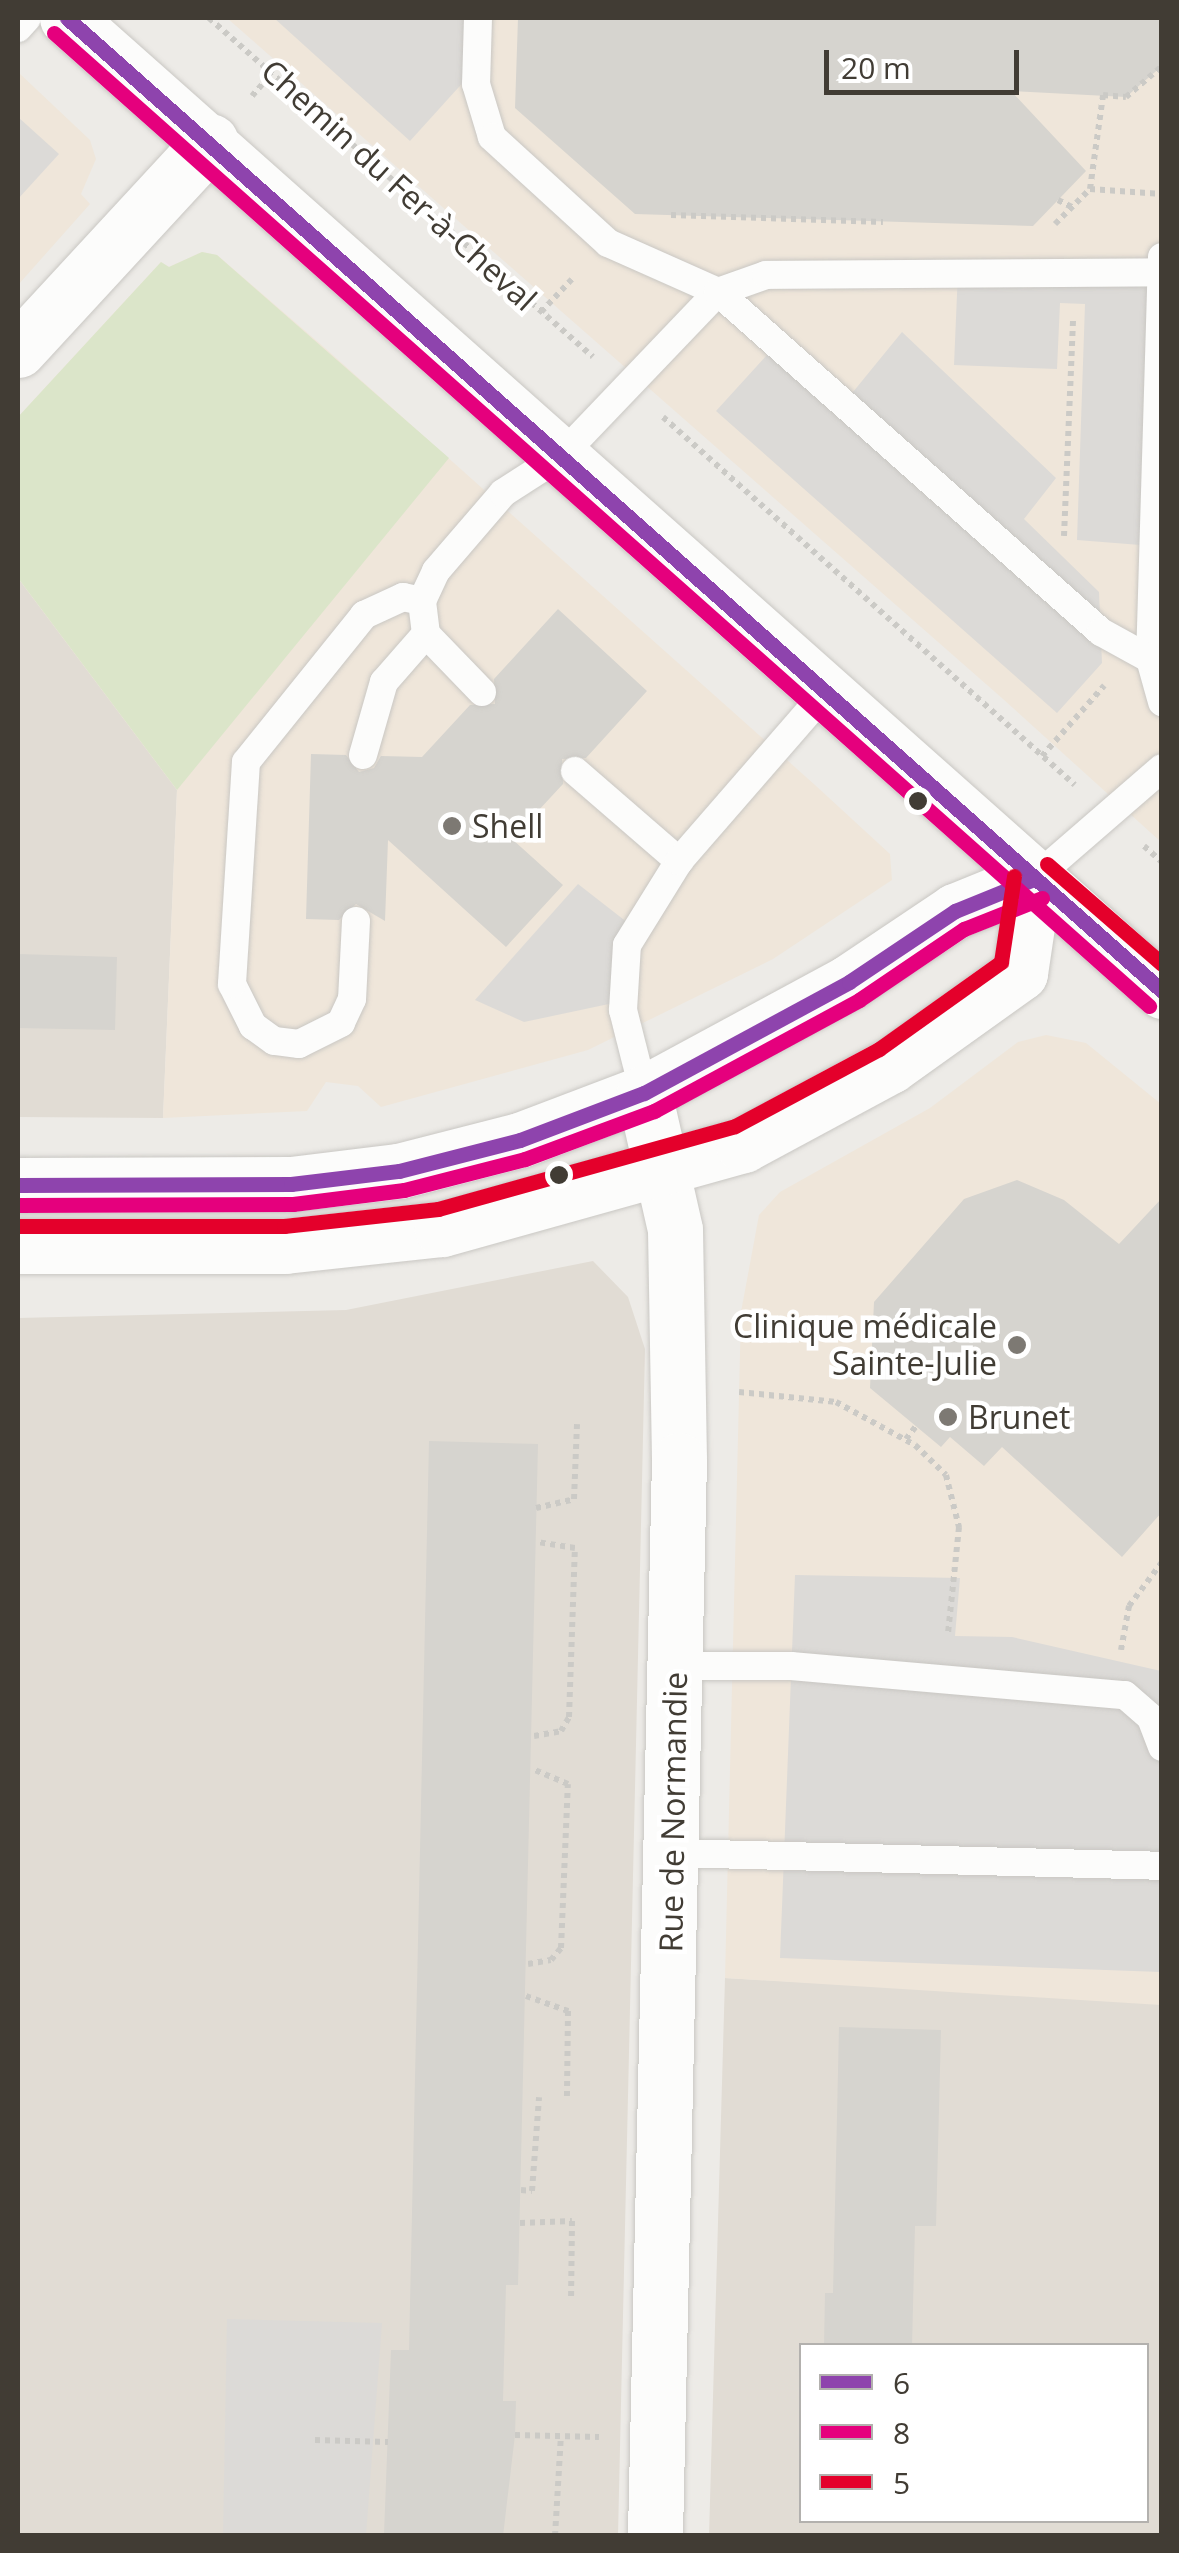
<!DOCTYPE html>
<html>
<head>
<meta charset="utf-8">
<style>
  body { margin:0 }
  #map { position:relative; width:1179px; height:2553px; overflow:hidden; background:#edebe7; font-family:"Open Sans",sans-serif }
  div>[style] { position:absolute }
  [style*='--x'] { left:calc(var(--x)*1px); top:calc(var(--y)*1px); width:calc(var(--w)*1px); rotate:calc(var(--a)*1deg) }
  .residential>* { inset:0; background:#e1dcd4 }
  .commercial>* { inset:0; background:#efe6da }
  .green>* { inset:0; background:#dbe5c9 }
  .parking>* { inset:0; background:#dcdad7 }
  .building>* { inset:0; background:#d6d4cf }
  .path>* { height:6px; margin-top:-3px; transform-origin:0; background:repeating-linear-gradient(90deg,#cbcac6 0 5px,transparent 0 10px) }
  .roads { filter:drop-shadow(0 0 2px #c9c7c3) drop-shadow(0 0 2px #c9c7c3) }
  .service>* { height:28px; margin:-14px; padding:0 14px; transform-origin:14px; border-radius:14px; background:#fcfcfb }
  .minor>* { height:55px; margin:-27.5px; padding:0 27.5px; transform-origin:27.5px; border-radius:27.5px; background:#fcfcfb }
  .tertiary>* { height:55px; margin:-27.5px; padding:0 27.5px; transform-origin:27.5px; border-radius:27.5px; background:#fcfcfb }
  .bus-1>* { height:15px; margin:-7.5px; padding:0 7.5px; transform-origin:7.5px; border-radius:7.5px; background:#8e44ad }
  .bus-2>* { height:15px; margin:-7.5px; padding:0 7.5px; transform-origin:7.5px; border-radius:7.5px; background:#e5007d }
  .bus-3>* { height:15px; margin:-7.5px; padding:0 7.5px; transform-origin:7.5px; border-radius:7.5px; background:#e4002b }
  .dots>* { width:28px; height:28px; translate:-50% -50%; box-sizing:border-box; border:5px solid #fff; border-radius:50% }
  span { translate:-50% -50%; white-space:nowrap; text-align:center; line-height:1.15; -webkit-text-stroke:9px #fff; paint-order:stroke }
  .street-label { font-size:32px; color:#413c34 }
  .poi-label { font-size:32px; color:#413c34 }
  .left { translate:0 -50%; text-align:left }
  .right { translate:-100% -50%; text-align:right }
  .frame { position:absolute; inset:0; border:20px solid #413c34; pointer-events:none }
  .legend { position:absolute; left:799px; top:2343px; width:350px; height:180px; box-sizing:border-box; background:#fff; border:2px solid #b3b1ae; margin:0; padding:12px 18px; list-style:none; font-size:30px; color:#413c34 }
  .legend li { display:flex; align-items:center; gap:20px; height:50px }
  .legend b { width:50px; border:2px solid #b3b1ae }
  .scale { position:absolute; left:824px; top:50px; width:195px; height:45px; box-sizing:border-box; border:5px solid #413c34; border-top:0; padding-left:12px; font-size:30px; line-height:35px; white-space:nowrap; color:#413c34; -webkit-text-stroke:8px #fff; paint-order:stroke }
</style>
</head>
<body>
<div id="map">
  <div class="residential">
    <div style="clip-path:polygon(18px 578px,177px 790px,163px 1118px,18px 1117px)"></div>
    <div style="clip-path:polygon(593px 1261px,628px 1297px,645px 1349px,618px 2535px,18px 2536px,18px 1318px,346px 1310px)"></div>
    <div style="clip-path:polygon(evenodd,725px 1978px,1161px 2002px,1161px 2535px,709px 2536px,725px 1978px,802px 2346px,1146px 2346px,1146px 2520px,802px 2520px,802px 2346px)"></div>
  </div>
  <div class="commercial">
    <div style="clip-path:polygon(227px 18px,1161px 18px,1161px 842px,1003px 699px)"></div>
    <div style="clip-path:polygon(18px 72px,90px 140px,96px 159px,81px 194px,90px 204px,18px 285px)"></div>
    <div style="clip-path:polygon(202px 252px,217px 255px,325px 348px,815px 785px,890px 854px,892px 880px,773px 959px,588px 1050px,381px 1107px,358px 1086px,326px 1082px,307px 1111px,163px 1118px,177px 790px,18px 578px,18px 417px,161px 262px,169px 267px)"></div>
    <div style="clip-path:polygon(1046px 1035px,1086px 1043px,1161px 1104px,1161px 2005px,725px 1978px,741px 1312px,759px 1215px,780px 1192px,930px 1108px,1018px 1042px)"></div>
  </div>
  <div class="green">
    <div style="clip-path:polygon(202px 252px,217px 255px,449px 458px,177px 790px,18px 578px,18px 417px,161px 262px,169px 267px)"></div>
  </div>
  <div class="parking">
    <div style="clip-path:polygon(274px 18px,478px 18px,477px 67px,410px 141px)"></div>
    <div style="clip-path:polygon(18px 117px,59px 154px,18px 199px)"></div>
    <div style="clip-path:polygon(958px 271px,1160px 272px,1153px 546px,1077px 540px,1085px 304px,1060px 303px,1057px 369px,954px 365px)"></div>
    <div style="clip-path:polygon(902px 332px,1056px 478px,1024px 519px,1099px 592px,1102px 663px,1057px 713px,716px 411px,777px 344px,844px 403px)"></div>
    <div style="clip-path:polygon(578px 884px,637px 930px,623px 1001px,524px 1022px,475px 1000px)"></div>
    <div style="clip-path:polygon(795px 1575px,960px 1578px,955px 1636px,1012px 1637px,1161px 1671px,1161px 1972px,780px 1958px)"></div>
    <div style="clip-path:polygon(227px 2319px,382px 2323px,366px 2535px,223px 2535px)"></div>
  </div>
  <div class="building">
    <div style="clip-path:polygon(518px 18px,1162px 18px,1162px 66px,1126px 97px,1011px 91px,1086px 171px,1033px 226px,635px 214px,515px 108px)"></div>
    <div style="clip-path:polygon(558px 609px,647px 691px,586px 758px,562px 759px,563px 784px,512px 839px,563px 885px,506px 947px,388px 840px,385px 921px,356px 904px,339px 920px,306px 919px,311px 754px,346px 755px,359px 772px,374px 768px,381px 756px,422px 757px,470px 705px,495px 704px,494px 679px)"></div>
    <div style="clip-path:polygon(18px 954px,117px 957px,115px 1030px,18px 1028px)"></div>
    <div style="clip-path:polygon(1017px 1180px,1064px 1200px,1119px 1244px,1162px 1198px,1162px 1512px,1122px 1557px,1002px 1447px,984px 1466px,950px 1437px,941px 1447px,870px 1388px,874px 1302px,964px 1199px)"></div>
    <div style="clip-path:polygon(429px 1441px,538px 1444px,518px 2285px,506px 2285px,503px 2401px,516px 2401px,515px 2435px,503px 2536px,384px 2534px,391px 2350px,409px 2350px)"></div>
    <div style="clip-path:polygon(839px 2027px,941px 2030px,936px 2226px,915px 2226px,912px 2346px,824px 2346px,825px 2293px,833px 2293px)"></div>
  </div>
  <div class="path">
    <div style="--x:209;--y:18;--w:512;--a:41.44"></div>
    <div style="--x:252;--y:96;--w:30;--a:-49"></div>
    <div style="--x:1090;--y:189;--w:72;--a:4"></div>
    <div style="--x:1058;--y:200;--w:16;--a:27"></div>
    <div style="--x:671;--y:215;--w:212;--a:1.9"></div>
    <div style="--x:1055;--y:224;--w:49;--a:-45"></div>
    <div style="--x:1090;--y:189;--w:95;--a:-82.1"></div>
    <div style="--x:1103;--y:95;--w:23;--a:5"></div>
    <div style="--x:1126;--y:97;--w:48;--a:-40.7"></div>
    <div style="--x:541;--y:312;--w:45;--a:-46.8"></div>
    <div style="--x:663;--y:417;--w:552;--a:41.77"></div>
    <div style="--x:1064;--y:536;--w:216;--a:-87.6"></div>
    <div style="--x:1042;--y:756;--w:94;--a:-48.5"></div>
    <div style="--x:1144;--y:846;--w:24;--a:42"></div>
    <div style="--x:739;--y:1392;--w:98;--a:5.9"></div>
    <div style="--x:836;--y:1402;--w:90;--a:28.6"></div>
    <div style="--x:915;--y:1445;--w:43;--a:44.1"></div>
    <div style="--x:946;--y:1475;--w:54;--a:76"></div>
    <div style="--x:959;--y:1527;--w:108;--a:95.9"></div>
    <div style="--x:906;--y:1439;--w:16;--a:-52"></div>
    <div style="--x:536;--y:1508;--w:39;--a:-13"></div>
    <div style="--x:574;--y:1499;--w:75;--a:-87.7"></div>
    <div style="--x:1121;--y:1650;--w:45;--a:-79.7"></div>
    <div style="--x:1129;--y:1606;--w:55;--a:-53.1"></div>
    <div style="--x:534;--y:1736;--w:27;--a:-10"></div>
    <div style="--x:561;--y:1731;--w:16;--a:-60"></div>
    <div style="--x:569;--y:1717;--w:169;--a:-88"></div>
    <div style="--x:575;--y:1548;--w:39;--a:-171"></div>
    <div style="--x:528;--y:1964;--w:23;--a:-10"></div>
    <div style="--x:551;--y:1960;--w:16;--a:-50"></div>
    <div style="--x:561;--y:1948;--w:164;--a:-87.6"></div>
    <div style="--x:568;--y:1784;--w:38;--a:-157"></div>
    <div style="--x:526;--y:1996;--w:45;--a:19.7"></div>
    <div style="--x:568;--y:2011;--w:87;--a:90.7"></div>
    <div style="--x:521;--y:2190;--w:11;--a:5"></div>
    <div style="--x:532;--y:2191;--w:94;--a:-85.7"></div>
    <div style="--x:520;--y:2223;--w:52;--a:-2.2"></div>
    <div style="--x:572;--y:2221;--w:77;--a:90.7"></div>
    <div style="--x:515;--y:2435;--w:84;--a:1.4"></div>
    <div style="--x:315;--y:2440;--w:73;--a:1.6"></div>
    <div style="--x:555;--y:2536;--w:100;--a:-86.6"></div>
  </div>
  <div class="roads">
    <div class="service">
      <div style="--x:478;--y:18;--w:66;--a:91.7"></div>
      <div style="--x:476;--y:84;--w:55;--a:73.2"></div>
      <div style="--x:492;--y:137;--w:157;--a:42.4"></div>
      <div style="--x:608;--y:243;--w:120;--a:24"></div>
      <div style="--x:718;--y:292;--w:51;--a:-19.5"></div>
      <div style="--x:766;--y:275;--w:395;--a:-0.4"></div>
      <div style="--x:18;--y:28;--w:13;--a:-48"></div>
      <div style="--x:1162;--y:257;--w:402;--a:91.7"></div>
      <div style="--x:1150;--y:659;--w:45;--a:74.4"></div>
      <div style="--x:482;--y:692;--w:81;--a:-134"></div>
      <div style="--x:426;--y:634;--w:33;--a:-97"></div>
      <div style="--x:422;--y:601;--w:33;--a:-65"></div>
      <div style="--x:436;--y:571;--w:103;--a:-49.3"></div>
      <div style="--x:503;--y:493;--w:70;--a:-32.8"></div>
      <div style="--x:562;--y:455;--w:226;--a:-46.3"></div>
      <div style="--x:718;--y:292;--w:512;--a:41.6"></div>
      <div style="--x:1101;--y:632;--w:56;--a:28.9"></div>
      <div style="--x:363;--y:755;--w:76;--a:-74"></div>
      <div style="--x:384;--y:682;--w:64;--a:-48.8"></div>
      <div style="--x:575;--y:771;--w:138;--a:40.9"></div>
      <div style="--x:1034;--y:879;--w:169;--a:-40.9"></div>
      <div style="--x:356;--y:921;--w:78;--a:92.9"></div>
      <div style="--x:352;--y:999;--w:26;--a:115"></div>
      <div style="--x:341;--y:1023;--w:47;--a:153.4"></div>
      <div style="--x:299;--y:1044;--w:25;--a:-173"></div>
      <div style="--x:274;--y:1041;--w:26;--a:-144"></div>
      <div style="--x:253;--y:1026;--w:47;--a:-116.6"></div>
      <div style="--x:232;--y:984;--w:222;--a:-86.4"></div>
      <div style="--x:246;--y:762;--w:189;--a:-51.2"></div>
      <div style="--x:364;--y:615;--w:43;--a:-24.8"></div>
      <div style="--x:403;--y:597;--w:19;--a:12"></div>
      <div style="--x:644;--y:1093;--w:86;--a:-104.2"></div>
      <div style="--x:623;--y:1010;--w:65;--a:-86.5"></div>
      <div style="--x:627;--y:945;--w:99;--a:-58.2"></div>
      <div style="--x:679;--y:861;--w:225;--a:-49"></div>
      <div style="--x:677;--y:1666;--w:114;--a:0"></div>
      <div style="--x:791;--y:1666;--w:335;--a:5"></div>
      <div style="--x:1125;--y:1695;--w:35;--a:41"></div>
      <div style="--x:1151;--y:1718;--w:31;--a:69"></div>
      <div style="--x:672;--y:1853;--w:490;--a:1.5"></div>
    </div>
    <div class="minor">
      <div style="--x:18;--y:350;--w:284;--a:-47.3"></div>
      <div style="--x:644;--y:1093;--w:140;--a:77.2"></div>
      <div style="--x:675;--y:1230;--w:230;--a:89"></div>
      <div style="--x:679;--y:1460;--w:1076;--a:91.28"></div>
    </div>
    <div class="tertiary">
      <div style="--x:67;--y:18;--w:1465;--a:41.62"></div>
      <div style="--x:18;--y:1185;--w:273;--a:-0.2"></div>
      <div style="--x:291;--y:1184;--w:109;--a:-6.9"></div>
      <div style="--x:399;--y:1171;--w:125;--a:-14.4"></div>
      <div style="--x:520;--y:1140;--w:133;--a:-20.8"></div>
      <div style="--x:644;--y:1093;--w:233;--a:-28.4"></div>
      <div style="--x:849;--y:982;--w:128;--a:-33.8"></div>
      <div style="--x:955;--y:911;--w:85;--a:-22.1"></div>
      <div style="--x:18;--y:1246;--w:267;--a:0"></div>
      <div style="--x:285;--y:1246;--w:158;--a:-6.2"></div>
      <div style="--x:442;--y:1229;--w:313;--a:-15.6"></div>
      <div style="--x:743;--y:1145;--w:167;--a:-28.3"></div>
      <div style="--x:890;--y:1066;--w:160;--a:-35.6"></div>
      <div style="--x:1020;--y:973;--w:95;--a:-81.5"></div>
    </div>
  </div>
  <div class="bus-1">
    <div style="--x:67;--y:18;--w:1465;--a:41.62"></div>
    <div style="--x:18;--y:1185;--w:273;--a:-0.2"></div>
    <div style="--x:291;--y:1184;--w:109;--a:-6.9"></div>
    <div style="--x:399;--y:1171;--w:125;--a:-14.4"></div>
    <div style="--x:520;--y:1140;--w:133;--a:-20.8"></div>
    <div style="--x:644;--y:1093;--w:233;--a:-28.4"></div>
    <div style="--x:849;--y:982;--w:128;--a:-33.8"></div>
    <div style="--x:955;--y:911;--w:85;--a:-22.1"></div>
  </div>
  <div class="bus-2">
    <div style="--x:54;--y:33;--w:1465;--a:41.62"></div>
    <div style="--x:18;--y:1205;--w:275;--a:-0.2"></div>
    <div style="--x:293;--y:1204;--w:112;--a:-7.2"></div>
    <div style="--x:404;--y:1190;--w:125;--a:-14.4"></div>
    <div style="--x:525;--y:1159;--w:138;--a:-20.4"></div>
    <div style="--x:654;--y:1111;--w:233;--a:-28.4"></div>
    <div style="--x:859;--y:1000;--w:127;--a:-34.1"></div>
    <div style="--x:964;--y:929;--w:84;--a:-21.7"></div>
  </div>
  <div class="bus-3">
    <div style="--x:1047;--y:864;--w:152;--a:41"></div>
    <div style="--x:18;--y:1226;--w:266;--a:0"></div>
    <div style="--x:284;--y:1226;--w:155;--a:-6.3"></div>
    <div style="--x:438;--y:1209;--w:308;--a:-15.6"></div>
    <div style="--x:735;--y:1126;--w:163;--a:-28.1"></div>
    <div style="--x:879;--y:1049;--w:150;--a:-35.5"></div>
    <div style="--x:1001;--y:962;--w:87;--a:-81.4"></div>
  </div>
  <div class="dots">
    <div style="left:918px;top:801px;background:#413c34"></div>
    <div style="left:452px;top:826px;background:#7d7973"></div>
    <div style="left:559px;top:1175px;background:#413c34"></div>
    <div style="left:1017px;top:1345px;background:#7d7973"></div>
    <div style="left:948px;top:1417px;background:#7d7973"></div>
  </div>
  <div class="street-label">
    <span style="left:399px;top:185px;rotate:42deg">Chemin du Fer-à-Cheval</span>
    <span style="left:673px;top:1812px;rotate:-89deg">Rue de Normandie</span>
  </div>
  <div class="poi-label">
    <span class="left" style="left:472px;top:826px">Shell</span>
    <span class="right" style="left:997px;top:1345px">Clinique médicale<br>Sainte-Julie</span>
    <span class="left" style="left:968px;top:1417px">Brunet</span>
  </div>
  <div class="frame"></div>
  <ul class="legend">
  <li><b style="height:12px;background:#8e44ad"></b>6</li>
  <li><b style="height:12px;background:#e5007d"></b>8</li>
  <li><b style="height:12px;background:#e4002b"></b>5</li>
  </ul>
  <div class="scale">20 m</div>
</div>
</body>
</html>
